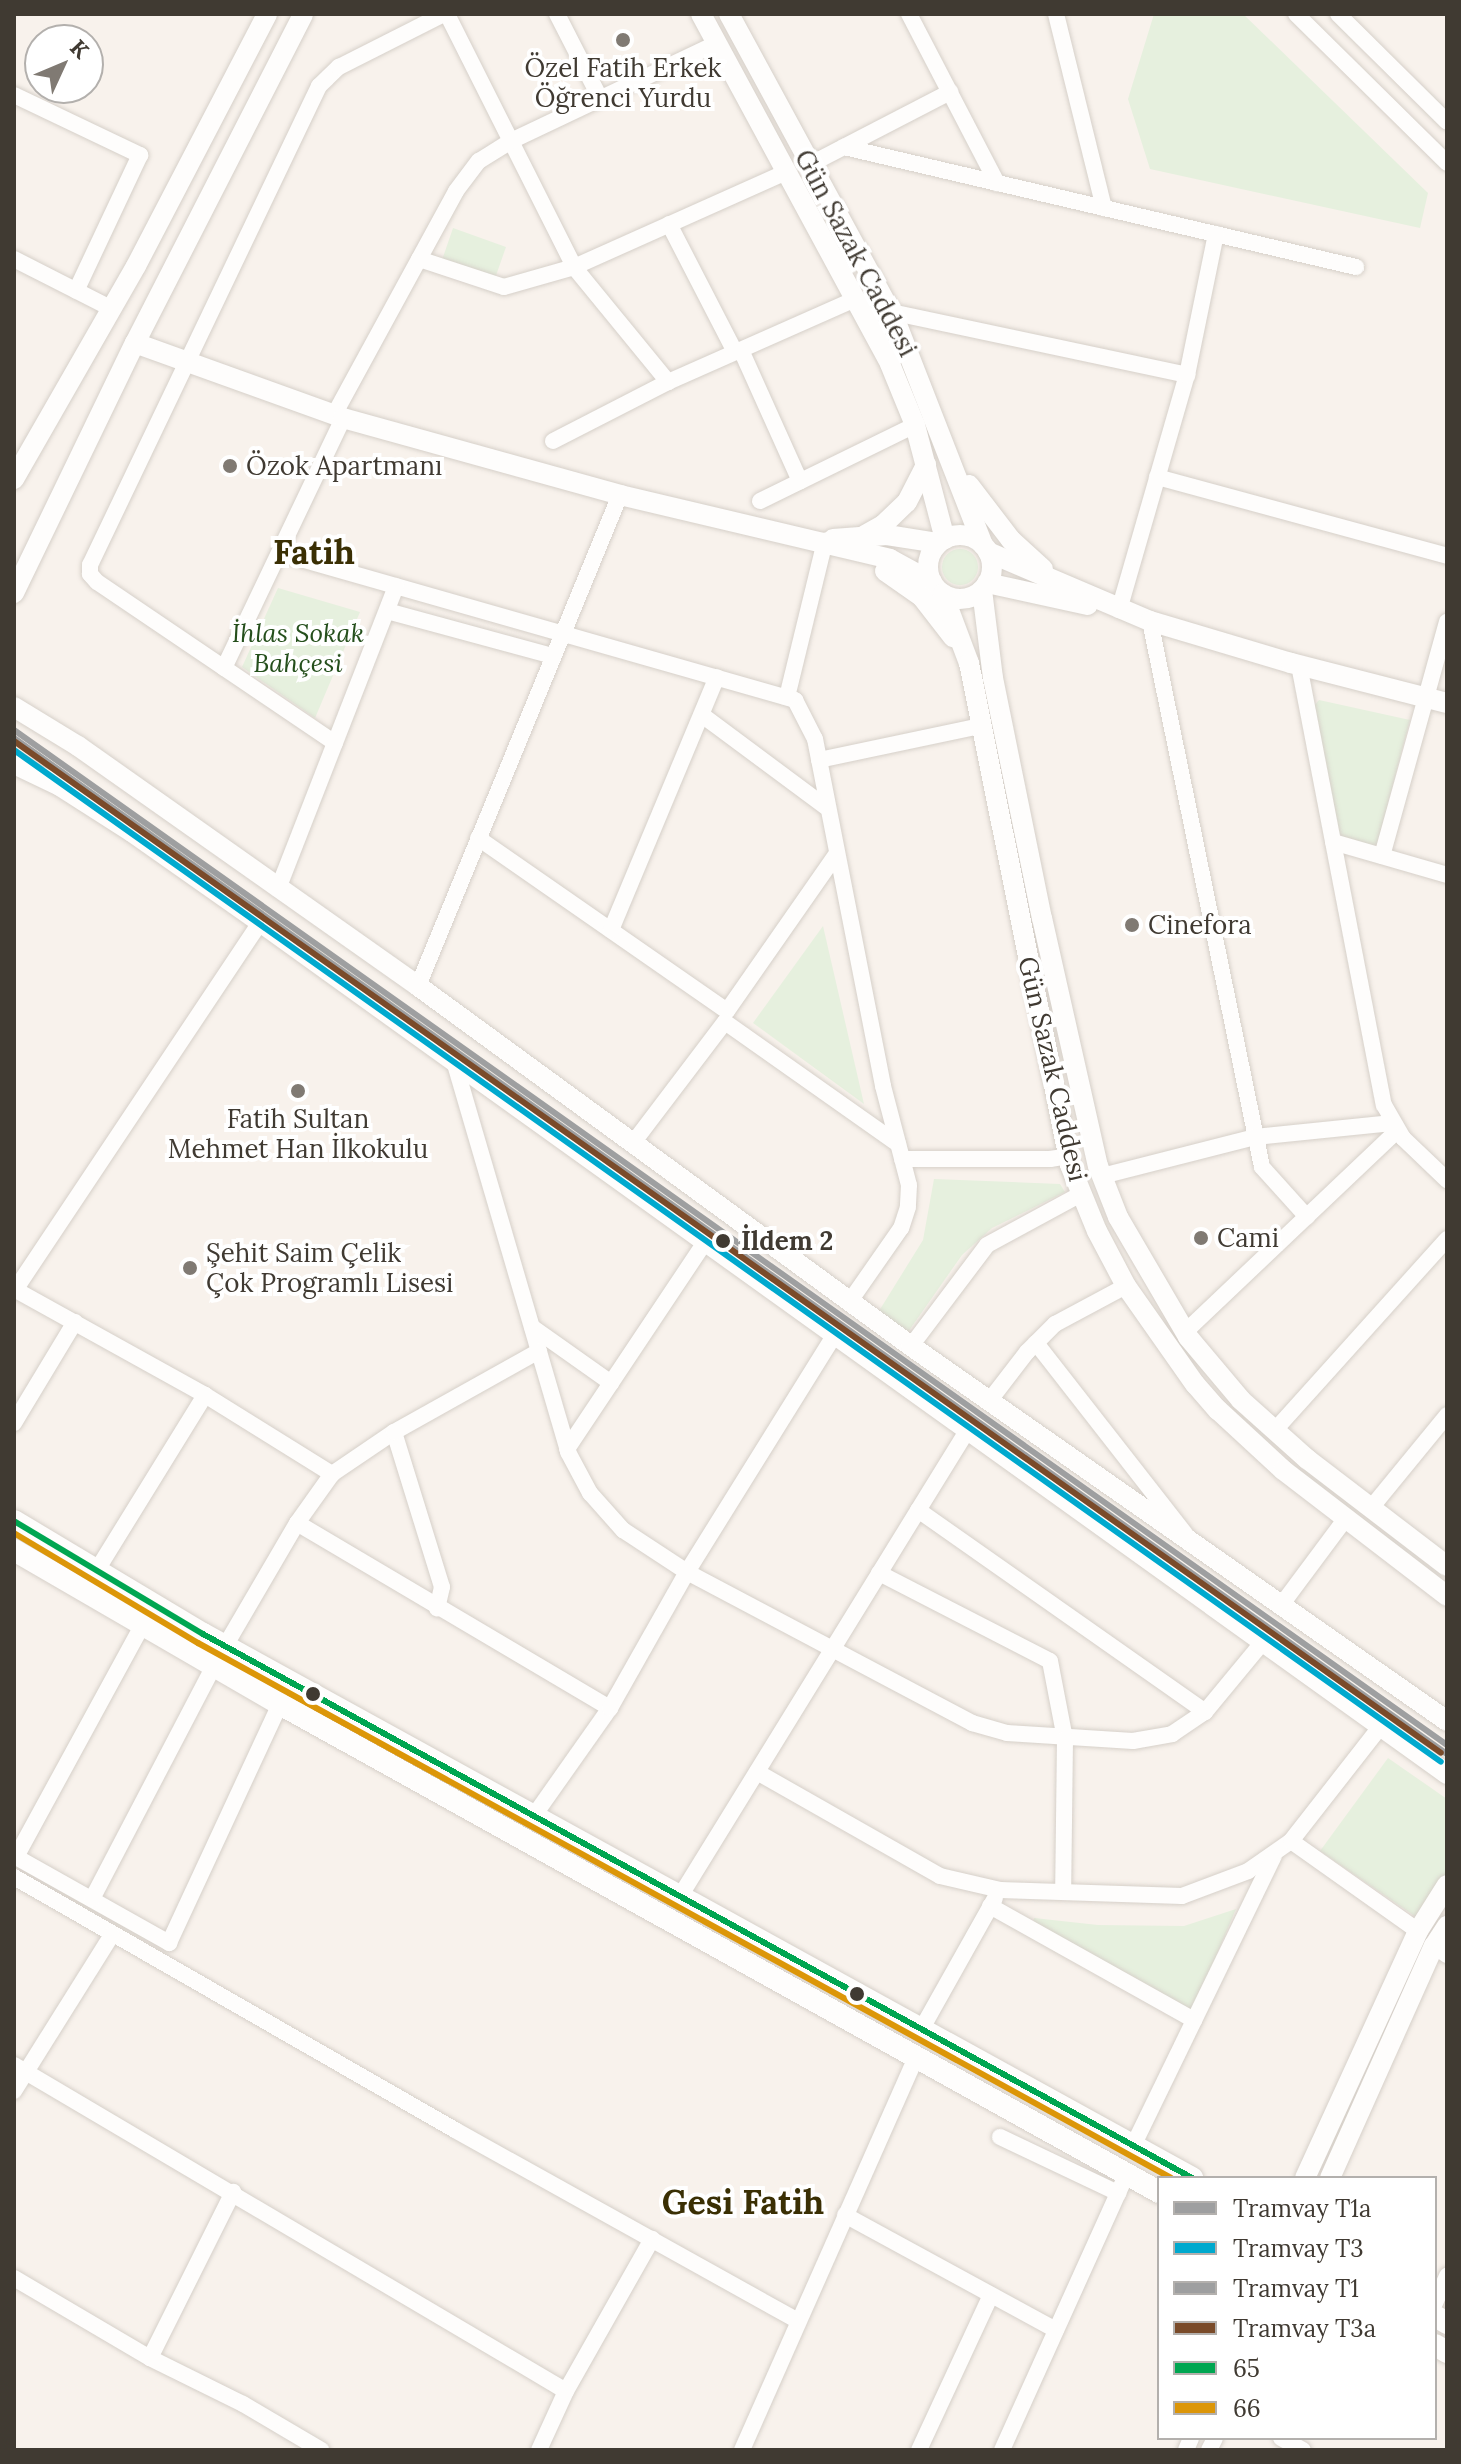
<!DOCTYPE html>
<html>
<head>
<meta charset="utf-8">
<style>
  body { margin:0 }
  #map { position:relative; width:1461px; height:2464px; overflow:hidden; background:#f8f2ec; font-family:Lora,serif }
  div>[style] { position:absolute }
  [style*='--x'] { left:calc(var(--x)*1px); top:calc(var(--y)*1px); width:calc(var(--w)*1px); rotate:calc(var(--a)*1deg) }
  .green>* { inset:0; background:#e6f0de }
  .round { border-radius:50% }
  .roads { filter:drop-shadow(0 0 2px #d6d0c9) drop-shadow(0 0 2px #d6d0c9) }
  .minor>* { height:16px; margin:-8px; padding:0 8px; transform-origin:8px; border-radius:8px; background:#fefdfc }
  .tertiary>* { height:20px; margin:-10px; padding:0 10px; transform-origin:10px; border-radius:10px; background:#fefdfc }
  .tertiary>.ring { margin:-10px; padding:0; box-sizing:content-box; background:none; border:20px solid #fefdfc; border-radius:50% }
  .secondary>* { height:22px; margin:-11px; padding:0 11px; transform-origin:11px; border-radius:11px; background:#fefdfc }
  .bus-1>* { height:6px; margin:-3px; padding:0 3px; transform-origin:3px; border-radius:3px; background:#00a651 }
  .bus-2>* { height:6px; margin:-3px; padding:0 3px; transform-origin:3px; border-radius:3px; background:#dc9608 }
  .tram-1>* { height:6px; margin:-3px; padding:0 3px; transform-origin:3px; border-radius:3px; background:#9e9fa0 }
  .tram-2>* { height:6px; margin:-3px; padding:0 3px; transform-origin:3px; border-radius:3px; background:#00a9ce }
  .tram-3>* { height:6px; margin:-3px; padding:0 3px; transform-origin:3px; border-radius:3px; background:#9e9fa0 }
  .tram-4>* { height:6px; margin:-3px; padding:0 3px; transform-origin:3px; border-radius:3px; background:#7a4b2a }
  .dots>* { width:22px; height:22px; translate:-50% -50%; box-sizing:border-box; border:4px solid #fff; border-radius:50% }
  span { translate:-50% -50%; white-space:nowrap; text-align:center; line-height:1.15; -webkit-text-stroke:8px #fff; paint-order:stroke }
  .poi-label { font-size:26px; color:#403a32 }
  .left { translate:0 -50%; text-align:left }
  .street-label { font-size:26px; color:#403a32 }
  .park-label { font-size:26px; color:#254f1c; font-style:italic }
  .stop-label { font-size:26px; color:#403a32; font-weight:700 }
  .district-label { font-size:34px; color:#3a2f04; font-weight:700 }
  .frame { position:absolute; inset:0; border:16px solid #403a32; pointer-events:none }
  .legend { position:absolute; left:1157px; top:2176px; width:280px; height:264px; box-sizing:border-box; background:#fff; border:2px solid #b3b0ad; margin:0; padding:10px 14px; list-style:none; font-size:24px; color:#403a32 }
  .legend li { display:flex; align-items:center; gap:16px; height:40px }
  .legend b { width:40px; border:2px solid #b3b0ad }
  .north { position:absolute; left:24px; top:24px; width:80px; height:80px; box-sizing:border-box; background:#fff; border:2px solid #b3b0ad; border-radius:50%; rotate:46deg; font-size:22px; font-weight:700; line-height:32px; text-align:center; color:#403a32 }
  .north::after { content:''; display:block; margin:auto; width:28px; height:36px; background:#807a73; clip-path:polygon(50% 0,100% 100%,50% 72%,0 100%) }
</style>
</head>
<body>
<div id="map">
  <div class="green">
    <div style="clip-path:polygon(1154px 14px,1243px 14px,1428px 193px,1420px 228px,1150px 169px,1128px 99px)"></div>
    <div style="clip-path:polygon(453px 228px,506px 247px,493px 284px,440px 266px)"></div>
    <div class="round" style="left:942px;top:549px;width:36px;height:36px"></div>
    <div style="clip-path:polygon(278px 588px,360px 612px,315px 718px,242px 667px)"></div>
    <div style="clip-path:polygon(1319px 700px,1410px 720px,1376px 849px,1340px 840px,1314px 706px)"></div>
    <div style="clip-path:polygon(823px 926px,864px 1104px,753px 1023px)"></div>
    <div style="clip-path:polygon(934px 1179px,1060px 1184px,1065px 1192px,992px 1228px,962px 1255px,908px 1332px,879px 1311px,923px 1240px)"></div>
    <div style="clip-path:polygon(1388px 1758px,1447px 1799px,1447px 1872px,1416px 1917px,1320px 1851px)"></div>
    <div style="clip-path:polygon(1236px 1909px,1190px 2018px,1033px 1925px,1034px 1918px,1098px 1925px,1184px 1926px)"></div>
  </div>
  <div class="roads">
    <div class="minor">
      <div style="--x:447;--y:14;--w:283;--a:63.3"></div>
      <div style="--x:574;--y:267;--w:149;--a:50.7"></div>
      <div style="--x:557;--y:14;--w:94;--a:62.9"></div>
      <div style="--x:909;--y:14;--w:191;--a:62.5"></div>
      <div style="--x:1056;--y:14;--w:200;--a:76.1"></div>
      <div style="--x:1296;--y:14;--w:212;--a:44.6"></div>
      <div style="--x:1338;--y:14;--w:153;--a:44.7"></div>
      <div style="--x:14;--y:95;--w:140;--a:25.5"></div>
      <div style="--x:140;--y:155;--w:150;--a:115.2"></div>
      <div style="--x:844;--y:147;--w:526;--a:13.19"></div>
      <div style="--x:811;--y:164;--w:157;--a:-27.4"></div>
      <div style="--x:669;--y:224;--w:144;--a:62.7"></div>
      <div style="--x:14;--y:259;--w:110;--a:27"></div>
      <div style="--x:419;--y:259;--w:89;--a:18.2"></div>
      <div style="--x:504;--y:287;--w:73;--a:-15.9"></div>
      <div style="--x:574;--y:267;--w:232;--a:-24.1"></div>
      <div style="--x:891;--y:312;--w:303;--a:12"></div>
      <div style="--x:741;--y:350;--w:144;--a:65.8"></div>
      <div style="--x:334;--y:415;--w:255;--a:-61.4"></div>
      <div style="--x:456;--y:191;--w:38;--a:-53"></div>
      <div style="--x:479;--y:161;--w:38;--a:-32"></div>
      <div style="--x:511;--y:141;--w:228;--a:-25.4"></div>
      <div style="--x:553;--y:441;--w:129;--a:-27.2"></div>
      <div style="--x:668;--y:382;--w:205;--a:-23.9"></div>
      <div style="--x:1157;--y:477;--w:301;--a:15.2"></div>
      <div style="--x:760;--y:501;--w:173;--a:-26.1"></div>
      <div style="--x:280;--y:553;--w:536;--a:15.93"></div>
      <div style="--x:795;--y:700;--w:44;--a:62.9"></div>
      <div style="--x:815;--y:739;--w:354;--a:78.9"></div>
      <div style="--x:883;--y:1086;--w:102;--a:75.3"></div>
      <div style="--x:909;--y:1185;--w:22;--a:93"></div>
      <div style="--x:908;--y:1207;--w:22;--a:108"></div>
      <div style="--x:901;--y:1228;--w:89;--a:124.9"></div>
      <div style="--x:1119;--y:610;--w:245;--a:-73.9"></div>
      <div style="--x:1187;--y:375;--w:144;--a:-78.4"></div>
      <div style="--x:387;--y:611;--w:172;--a:15.2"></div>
      <div style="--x:1150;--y:621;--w:557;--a:78.41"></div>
      <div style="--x:1262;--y:1167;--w:67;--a:48"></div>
      <div style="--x:1299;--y:665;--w:448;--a:79.1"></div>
      <div style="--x:1384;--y:1105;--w:38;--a:60"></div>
      <div style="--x:1403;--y:1138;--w:61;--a:43.7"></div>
      <div style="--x:224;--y:668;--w:277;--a:-64.5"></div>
      <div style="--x:787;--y:697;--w:161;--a:-76.3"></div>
      <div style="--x:702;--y:715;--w:154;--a:36.6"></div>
      <div style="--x:335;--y:743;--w:287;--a:-145.9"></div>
      <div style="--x:97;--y:582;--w:11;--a:-131"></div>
      <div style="--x:90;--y:574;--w:9;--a:-90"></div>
      <div style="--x:90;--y:565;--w:531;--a:-64.45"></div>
      <div style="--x:319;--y:86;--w:28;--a:-44"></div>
      <div style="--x:339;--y:67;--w:118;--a:-26.8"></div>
      <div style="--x:819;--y:760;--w:166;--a:-11.9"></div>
      <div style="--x:478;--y:838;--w:303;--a:34.8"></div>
      <div style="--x:727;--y:1011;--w:190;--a:-55.1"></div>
      <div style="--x:1333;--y:842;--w:119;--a:16.1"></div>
      <div style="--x:1382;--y:856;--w:243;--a:-74.5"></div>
      <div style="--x:278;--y:889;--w:325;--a:-68.7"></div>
      <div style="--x:611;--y:930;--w:274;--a:-67.3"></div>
      <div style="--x:418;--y:986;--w:531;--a:-67.64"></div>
      <div style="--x:454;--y:1061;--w:407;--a:73.7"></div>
      <div style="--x:568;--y:1452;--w:47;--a:61.8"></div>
      <div style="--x:590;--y:1493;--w:50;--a:48.3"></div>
      <div style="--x:623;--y:1530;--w:77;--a:33.3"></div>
      <div style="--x:687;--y:1572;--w:323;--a:27.9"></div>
      <div style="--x:972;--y:1723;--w:36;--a:16"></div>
      <div style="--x:1007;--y:1733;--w:126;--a:3.6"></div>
      <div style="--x:1133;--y:1741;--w:40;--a:-10"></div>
      <div style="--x:1172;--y:1734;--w:40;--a:-34"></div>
      <div style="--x:1205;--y:1712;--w:91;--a:-50.4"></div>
      <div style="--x:633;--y:1143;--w:152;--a:-52.8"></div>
      <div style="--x:725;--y:1022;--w:212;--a:35.2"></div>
      <div style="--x:902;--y:1159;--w:148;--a:0"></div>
      <div style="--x:1050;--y:1159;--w:19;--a:-9"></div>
      <div style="--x:1102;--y:1176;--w:158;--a:-14.3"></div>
      <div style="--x:1255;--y:1137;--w:138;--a:-5.8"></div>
      <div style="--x:14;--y:1289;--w:218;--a:29"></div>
      <div style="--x:205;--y:1395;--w:150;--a:31.9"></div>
      <div style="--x:332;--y:1474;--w:60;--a:125.5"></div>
      <div style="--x:297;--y:1523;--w:143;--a:120.3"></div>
      <div style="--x:15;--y:1290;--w:442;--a:-56.3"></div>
      <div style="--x:532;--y:1327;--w:97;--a:35.3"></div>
      <div style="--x:1185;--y:1332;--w:292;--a:-43.5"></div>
      <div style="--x:1036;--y:1343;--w:242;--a:52"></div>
      <div style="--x:911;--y:1346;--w:126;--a:-53"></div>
      <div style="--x:987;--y:1245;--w:107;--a:-28.5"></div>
      <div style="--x:990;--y:1400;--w:61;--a:-52.4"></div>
      <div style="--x:1027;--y:1352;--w:40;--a:-45"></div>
      <div style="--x:1055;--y:1324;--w:81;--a:-28.2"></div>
      <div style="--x:14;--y:1423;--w:118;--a:-58.9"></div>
      <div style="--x:1275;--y:1430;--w:257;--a:-48"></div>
      <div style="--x:394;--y:1432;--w:162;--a:72.8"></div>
      <div style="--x:442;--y:1587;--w:22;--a:103"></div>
      <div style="--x:567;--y:1449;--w:249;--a:-56.3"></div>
      <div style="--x:332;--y:1474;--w:75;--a:-34.1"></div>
      <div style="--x:394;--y:1432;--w:166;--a:-29.2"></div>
      <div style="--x:1371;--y:1508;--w:120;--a:-50.7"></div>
      <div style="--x:918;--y:1510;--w:351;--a:35.1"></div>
      <div style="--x:297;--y:1523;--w:364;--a:30.6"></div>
      <div style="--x:97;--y:1570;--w:206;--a:-58.3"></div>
      <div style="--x:879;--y:1573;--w:192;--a:27.2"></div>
      <div style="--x:1050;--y:1661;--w:79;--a:79.1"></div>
      <div style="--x:1065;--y:1739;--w:153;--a:90.7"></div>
      <div style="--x:1282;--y:1604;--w:107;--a:-53.3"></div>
      <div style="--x:143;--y:1624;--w:265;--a:118.6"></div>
      <div style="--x:16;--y:1857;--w:176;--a:29.3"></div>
      <div style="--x:169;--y:1943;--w:264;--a:-65.1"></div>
      <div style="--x:757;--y:1772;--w:210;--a:29.6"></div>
      <div style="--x:940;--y:1876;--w:62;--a:13.1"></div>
      <div style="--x:1000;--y:1890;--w:182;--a:1.9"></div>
      <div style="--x:1182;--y:1896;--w:71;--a:-20.7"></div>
      <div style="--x:1248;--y:1871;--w:52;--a:-34.9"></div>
      <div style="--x:1291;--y:1841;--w:145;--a:-52"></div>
      <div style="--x:533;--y:1817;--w:133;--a:-54.8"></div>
      <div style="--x:610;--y:1708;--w:156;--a:-60.5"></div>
      <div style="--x:687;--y:1572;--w:278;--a:-58.1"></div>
      <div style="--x:1291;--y:1841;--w:156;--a:35.3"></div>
      <div style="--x:14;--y:1877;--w:508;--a:29.84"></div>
      <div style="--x:455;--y:2130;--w:393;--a:29.1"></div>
      <div style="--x:679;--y:1898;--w:549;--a:-58.34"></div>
      <div style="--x:92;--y:1899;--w:263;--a:-62.4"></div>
      <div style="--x:990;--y:1906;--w:234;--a:29.2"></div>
      <div style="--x:1434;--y:1946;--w:16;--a:35"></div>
      <div style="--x:921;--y:2030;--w:151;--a:-60.7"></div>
      <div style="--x:14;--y:2065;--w:641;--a:30.57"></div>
      <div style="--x:14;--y:2091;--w:184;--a:-57.9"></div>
      <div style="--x:1000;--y:2137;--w:131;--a:25.4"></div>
      <div style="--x:1133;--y:2146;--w:322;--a:-64.1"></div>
      <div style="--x:845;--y:2215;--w:240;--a:28.6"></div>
      <div style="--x:14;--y:2278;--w:158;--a:30.5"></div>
      <div style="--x:150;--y:2358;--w:104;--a:26.3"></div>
      <div style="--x:243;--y:2404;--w:91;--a:30.5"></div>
      <div style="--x:1435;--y:2303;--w:30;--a:-66"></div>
      <div style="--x:150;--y:2358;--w:186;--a:-63.4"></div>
      <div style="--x:1281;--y:2438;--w:25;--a:29"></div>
      <div style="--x:539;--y:2450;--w:65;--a:-65.4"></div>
      <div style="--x:566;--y:2391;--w:175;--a:-60.5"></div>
      <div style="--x:742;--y:2450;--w:430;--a:-66.1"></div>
      <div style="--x:919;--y:2450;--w:171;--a:-65.1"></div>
      <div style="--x:1002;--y:2450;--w:304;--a:-65.7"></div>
      <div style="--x:1186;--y:2450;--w:13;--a:-67"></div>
      <div style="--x:1209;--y:2450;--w:13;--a:-63"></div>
    </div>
    <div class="tertiary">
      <div style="--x:701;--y:14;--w:398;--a:61.6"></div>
      <div style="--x:890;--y:364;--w:66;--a:67.7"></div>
      <div style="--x:915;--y:425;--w:118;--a:75.3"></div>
      <div style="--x:729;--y:14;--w:350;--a:61.5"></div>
      <div style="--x:896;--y:322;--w:239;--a:68.7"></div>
      <div style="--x:135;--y:343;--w:221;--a:19.8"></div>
      <div style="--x:343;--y:418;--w:288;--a:15.5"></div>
      <div style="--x:620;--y:495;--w:277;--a:13.3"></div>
      <div style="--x:890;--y:559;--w:48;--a:28.7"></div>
      <div style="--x:14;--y:479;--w:245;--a:-60.2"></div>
      <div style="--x:136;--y:266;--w:284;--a:-62.5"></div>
      <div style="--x:969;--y:485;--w:69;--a:52.6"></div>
      <div style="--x:1011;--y:540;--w:43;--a:42.2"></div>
      <div style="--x:865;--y:535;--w:21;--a:-29"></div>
      <div style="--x:883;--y:525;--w:33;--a:-44"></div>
      <div style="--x:907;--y:502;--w:42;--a:-62.8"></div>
      <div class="ring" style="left:928px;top:535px;width:44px;height:44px"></div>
      <div style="--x:833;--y:539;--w:54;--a:-4.2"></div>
      <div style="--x:887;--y:535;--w:52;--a:8.9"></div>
      <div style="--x:988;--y:552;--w:176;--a:23.1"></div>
      <div style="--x:1150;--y:621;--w:147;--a:16.6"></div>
      <div style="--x:1291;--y:663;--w:161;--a:14.4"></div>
      <div style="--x:885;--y:571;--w:45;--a:35.1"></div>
      <div style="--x:922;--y:597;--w:51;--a:52.2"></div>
      <div style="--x:987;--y:583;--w:103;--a:12.3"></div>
      <div style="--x:982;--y:590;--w:89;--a:82.9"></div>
      <div style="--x:993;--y:678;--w:245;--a:78.5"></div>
      <div style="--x:1042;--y:918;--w:254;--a:77.3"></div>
      <div style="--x:1098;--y:1166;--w:55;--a:68.6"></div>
      <div style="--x:1118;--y:1217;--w:139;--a:59.7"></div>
      <div style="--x:1188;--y:1337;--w:82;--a:49.9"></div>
      <div style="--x:1241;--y:1400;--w:89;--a:41.8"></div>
      <div style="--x:1307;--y:1459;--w:176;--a:37.4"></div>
      <div style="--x:14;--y:593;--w:278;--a:-64.2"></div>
      <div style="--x:135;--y:343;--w:369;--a:-62.9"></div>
      <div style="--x:943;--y:594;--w:74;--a:69.4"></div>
      <div style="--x:969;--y:663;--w:512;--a:78.62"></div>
      <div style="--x:1070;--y:1165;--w:71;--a:67.8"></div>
      <div style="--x:1097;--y:1231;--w:62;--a:62.2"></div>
      <div style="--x:1126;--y:1286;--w:120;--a:54.9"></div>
      <div style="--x:1195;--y:1384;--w:35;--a:49"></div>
      <div style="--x:1218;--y:1410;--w:88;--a:42.7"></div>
      <div style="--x:1283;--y:1470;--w:207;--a:37.5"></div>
      <div style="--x:14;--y:707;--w:75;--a:31.4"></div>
      <div style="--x:78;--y:746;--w:416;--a:35.2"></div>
      <div style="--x:418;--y:986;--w:610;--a:36.14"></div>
      <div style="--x:911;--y:1346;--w:654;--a:34.98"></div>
      <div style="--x:14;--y:764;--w:51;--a:25.6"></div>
      <div style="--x:60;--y:786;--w:85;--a:32.6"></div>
      <div style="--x:132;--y:832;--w:156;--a:35.1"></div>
      <div style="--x:260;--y:922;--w:1461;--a:35.67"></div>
      <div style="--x:1305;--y:2178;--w:272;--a:-65.4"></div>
      <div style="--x:1418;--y:1931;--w:54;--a:-57.8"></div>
      <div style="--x:1330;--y:2178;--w:254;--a:-65.9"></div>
      <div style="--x:1434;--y:1946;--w:24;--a:-57"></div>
    </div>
    <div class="secondary">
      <div style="--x:14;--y:1521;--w:220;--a:30.9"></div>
      <div style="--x:203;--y:1634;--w:1129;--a:28.81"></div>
      <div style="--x:14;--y:1550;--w:307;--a:30.1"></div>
      <div style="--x:280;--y:1704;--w:1005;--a:29.04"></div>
      <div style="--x:1435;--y:2316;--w:14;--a:30"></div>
      <div style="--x:1435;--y:2345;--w:14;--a:30"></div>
    </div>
  </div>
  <div class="bus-1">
    <div style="--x:14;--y:1521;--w:220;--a:30.9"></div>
    <div style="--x:203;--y:1634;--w:1129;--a:28.81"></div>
  </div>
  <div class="bus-2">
    <div style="--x:14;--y:1533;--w:214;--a:30.9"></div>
    <div style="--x:198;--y:1643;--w:1110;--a:28.8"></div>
  </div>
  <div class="tram-1">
    <div style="--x:14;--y:738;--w:1757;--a:35.34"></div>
  </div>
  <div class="tram-2">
    <div style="--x:14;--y:750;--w:1749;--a:35.34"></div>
  </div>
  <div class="tram-3">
    <div style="--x:14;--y:730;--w:1756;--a:35.31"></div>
  </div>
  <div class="tram-4">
    <div style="--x:14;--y:741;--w:1749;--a:35.34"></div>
  </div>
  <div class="dots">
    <div style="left:623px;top:40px;background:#807a73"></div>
    <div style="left:230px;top:466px;background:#807a73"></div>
    <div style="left:1132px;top:925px;background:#807a73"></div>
    <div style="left:298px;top:1091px;background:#807a73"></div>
    <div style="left:1201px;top:1238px;background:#807a73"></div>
    <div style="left:723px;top:1241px;background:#403a32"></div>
    <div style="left:190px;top:1268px;background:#807a73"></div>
    <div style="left:313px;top:1694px;background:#403a32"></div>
    <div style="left:857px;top:1994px;background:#403a32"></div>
  </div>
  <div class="poi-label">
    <span style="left:623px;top:83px">Özel Fatih Erkek<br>Öğrenci Yurdu</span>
    <span class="left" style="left:246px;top:466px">Özok Apartmanı</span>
    <span class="left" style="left:1148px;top:925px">Cinefora</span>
    <span style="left:298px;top:1134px">Fatih Sultan<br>Mehmet Han İlkokulu</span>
    <span class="left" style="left:1217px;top:1238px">Cami</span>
    <span class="left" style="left:206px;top:1268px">Şehit Saim Çelik<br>Çok Programlı Lisesi</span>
  </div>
  <div class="street-label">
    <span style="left:856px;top:253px;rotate:62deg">Gün Sazak Caddesi</span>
    <span style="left:1053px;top:1069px;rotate:77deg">Gün Sazak Caddesi</span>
  </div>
  <div class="park-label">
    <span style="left:298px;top:648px">İhlas Sokak<br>Bahçesi</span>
  </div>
  <div class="stop-label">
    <span class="left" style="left:741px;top:1241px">İldem 2</span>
  </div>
  <div class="district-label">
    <span style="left:314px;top:552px">Fatih</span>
    <span style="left:743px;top:2202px">Gesi Fatih</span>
  </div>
  <div class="frame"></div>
  <ul class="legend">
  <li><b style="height:10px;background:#9e9fa0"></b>Tramvay T1a</li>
  <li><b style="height:10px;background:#00a9ce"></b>Tramvay T3</li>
  <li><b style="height:10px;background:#9e9fa0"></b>Tramvay T1</li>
  <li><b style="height:10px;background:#7a4b2a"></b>Tramvay T3a</li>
  <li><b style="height:10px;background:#00a651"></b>65</li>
  <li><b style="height:10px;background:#dc9608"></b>66</li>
  </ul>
  <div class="north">K</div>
</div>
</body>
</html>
